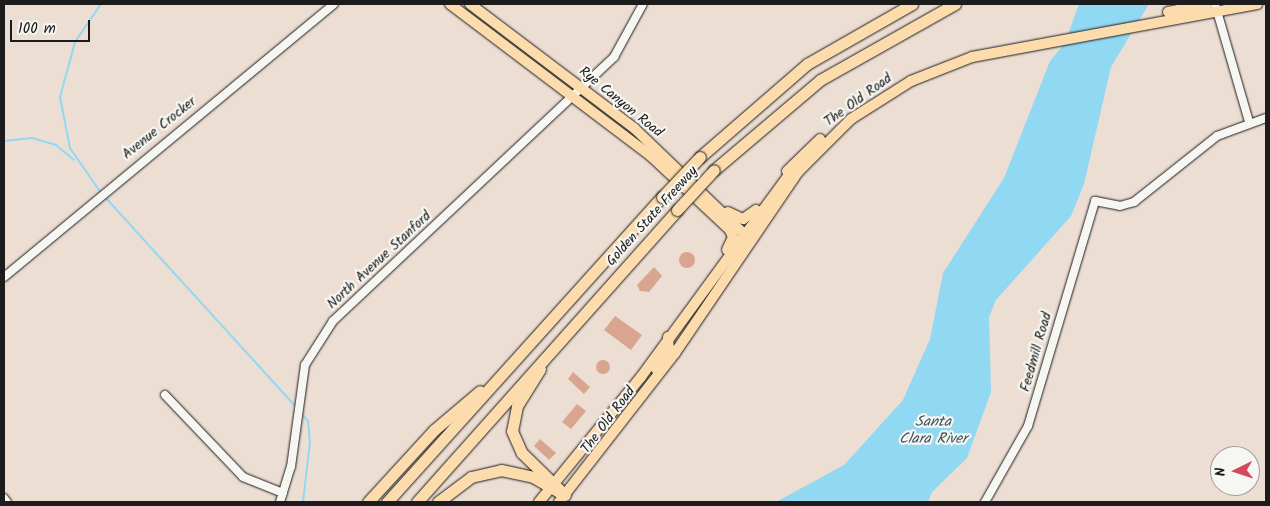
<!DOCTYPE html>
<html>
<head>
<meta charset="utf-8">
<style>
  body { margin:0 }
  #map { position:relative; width:1270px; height:506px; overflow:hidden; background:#edded4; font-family:Kalam,sans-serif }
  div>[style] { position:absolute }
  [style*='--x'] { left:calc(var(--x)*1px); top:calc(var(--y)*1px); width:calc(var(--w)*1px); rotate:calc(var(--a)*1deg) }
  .water>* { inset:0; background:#91d8f3 }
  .stream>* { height:2px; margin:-1px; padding:0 1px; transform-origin:1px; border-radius:1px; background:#91d8f3 }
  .building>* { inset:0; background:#d9a58e }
  .round { border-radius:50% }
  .roads { filter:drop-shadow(0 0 1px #1c1c1c) drop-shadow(0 0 1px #1c1c1c) }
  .minor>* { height:8px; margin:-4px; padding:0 4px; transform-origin:4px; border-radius:4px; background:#f6f6f2 }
  .major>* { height:10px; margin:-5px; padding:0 5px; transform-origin:5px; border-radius:5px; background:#fcdcac }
  .highway>* { height:11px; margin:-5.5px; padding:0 5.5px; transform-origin:5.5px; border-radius:5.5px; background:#fcdcac }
  .bridges { filter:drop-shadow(0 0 1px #1c1c1c) drop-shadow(0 0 1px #1c1c1c) }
  .highway-bridge>* { height:11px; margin:-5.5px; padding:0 5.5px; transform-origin:5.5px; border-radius:5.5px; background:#fcdcac }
  span { translate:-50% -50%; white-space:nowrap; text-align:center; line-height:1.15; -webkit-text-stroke:4.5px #f6f6f2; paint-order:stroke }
  .street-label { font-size:14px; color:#1c1c1c }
  .water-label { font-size:15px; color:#3f545c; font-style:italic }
  .frame { position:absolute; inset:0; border:5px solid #1c1c1c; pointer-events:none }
  .north { position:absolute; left:1210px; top:446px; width:50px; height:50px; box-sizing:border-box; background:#f6f6f2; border:1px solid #9f9f9c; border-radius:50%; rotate:266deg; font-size:14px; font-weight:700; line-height:20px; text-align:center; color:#1c1c1c }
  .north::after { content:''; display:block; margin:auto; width:18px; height:22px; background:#d1495b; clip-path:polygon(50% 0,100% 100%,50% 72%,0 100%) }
  .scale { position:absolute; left:10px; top:20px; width:80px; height:22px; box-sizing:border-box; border:2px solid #1c1c1c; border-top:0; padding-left:6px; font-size:15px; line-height:18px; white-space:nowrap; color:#1c1c1c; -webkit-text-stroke:4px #f6f6f2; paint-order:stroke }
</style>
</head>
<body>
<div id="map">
  <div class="water">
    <div style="clip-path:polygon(1079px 4px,1149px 4px,1111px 67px,1084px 184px,1071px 216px,996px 300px,989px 317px,991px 392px,967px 458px,932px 492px,928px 502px,776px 502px,844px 465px,903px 400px,930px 339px,943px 273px,1004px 178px,1050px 61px,1065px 43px)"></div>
  </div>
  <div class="stream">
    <div style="--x:4;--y:141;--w:28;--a:-6"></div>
    <div style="--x:32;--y:138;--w:25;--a:16"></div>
    <div style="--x:56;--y:145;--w:23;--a:40"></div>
    <div style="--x:101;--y:193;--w:55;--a:-124.6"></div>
    <div style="--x:70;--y:148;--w:52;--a:-101.1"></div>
    <div style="--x:60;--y:97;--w:57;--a:-74.7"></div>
    <div style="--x:75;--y:42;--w:46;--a:-55.6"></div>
    <div style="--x:104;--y:196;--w:285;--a:47.7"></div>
    <div style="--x:301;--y:413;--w:11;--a:49"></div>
    <div style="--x:308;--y:421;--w:21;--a:85"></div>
    <div style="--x:310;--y:442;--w:60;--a:96.7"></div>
  </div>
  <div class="building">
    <div class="round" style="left:679px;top:252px;width:16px;height:16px"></div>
    <div style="clip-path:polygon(654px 267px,662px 276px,649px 292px,640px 291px,637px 285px)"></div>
    <div style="clip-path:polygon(615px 316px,642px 335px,631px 350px,604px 330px)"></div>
    <div class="round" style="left:596px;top:360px;width:14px;height:14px"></div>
    <div style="clip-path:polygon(573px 372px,590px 387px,584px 394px,568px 379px)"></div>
    <div style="clip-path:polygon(577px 404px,586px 411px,571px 429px,562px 422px)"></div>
    <div style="clip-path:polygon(540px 439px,556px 453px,549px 460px,534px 446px)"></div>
  </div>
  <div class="roads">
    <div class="minor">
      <div style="--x:1215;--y:4;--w:123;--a:73.9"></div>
      <div style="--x:4;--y:277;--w:428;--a:-39.6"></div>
      <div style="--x:165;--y:395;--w:113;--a:46.4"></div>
      <div style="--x:243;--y:477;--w:43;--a:21.8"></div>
      <div style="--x:4;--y:498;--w:5;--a:53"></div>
      <div style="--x:280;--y:502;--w:37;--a:-73"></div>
      <div style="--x:291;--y:467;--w:103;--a:-82.2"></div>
      <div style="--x:305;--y:365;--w:52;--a:-57.5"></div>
      <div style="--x:333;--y:321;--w:386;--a:-43.2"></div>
      <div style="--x:614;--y:57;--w:60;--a:-61.3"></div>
      <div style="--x:985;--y:502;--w:87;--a:-60.5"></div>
      <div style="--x:1028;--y:426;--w:235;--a:-73.4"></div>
      <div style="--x:1095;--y:201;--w:25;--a:11"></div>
      <div style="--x:1120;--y:206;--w:15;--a:-16"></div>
      <div style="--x:1134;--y:202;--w:106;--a:-38.5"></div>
      <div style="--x:1217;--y:136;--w:52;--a:-20.2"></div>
    </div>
    <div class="major">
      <div style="--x:450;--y:4;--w:252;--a:37.1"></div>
      <div style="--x:651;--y:156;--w:108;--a:43.1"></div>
      <div style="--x:730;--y:230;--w:8;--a:67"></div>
      <div style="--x:733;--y:237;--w:14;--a:115"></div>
      <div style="--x:470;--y:4;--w:206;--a:37.1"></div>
      <div style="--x:634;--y:128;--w:153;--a:43.9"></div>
      <div style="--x:1168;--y:12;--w:41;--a:-11.3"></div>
      <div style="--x:787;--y:171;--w:46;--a:-44.1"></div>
      <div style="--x:728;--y:212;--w:17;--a:25"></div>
      <div style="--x:743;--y:219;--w:16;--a:-35"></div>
      <div style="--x:656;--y:369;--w:24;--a:-57"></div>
      <div style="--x:669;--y:349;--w:12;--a:-95"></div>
      <div style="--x:539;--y:502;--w:161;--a:-50.8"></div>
      <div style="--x:641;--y:377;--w:258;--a:-53.8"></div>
      <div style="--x:559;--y:502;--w:189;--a:-52.1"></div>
      <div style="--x:675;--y:353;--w:219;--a:-55.8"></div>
      <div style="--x:798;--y:172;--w:75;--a:-45"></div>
      <div style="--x:851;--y:119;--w:71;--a:-32.3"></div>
      <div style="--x:911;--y:81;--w:66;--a:-21.5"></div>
      <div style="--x:972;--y:57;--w:290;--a:-10.5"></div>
    </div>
    <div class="highway">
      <div style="--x:700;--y:157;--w:142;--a:-41"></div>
      <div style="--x:807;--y:64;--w:121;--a:-29.7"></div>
      <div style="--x:714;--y:170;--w:139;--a:-40.3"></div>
      <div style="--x:820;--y:80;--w:155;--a:-29.4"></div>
      <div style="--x:540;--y:369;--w:44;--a:121.9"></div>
      <div style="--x:517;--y:406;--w:25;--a:101"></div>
      <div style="--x:512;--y:431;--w:24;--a:66"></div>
      <div style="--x:522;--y:453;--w:60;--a:44.3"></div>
      <div style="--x:368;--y:502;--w:98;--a:-47.5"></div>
      <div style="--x:434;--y:430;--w:60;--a:-40.3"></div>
      <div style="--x:387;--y:502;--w:411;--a:-48"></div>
      <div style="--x:417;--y:502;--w:391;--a:-48.3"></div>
      <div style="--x:438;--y:502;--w:41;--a:-37.1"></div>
      <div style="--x:471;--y:477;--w:31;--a:-13"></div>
      <div style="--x:501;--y:470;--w:33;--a:12"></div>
      <div style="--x:533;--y:477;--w:30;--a:30"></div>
    </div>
  </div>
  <div class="bridges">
    <div class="highway-bridge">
      <div style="--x:662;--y:197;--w:55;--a:-46.5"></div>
      <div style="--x:677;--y:210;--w:54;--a:-47.2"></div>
    </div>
  </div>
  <div class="street-label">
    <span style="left:858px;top:100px;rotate:-36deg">The Old Road</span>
    <span style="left:621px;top:102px;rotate:39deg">Rye Canyon Road</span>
    <span style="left:159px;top:128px;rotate:-39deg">Avenue Crocker</span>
    <span style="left:652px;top:216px;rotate:-48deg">Golden State Freeway</span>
    <span style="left:379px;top:260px;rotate:-43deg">North Avenue Stanford</span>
    <span style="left:1036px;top:352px;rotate:-74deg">Feedmill Road</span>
    <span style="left:608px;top:420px;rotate:-53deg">The Old Road</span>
  </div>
  <div class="water-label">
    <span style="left:933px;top:431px">Santa<br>Clara River</span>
  </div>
  <div class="frame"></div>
  <div class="north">N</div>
  <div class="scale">100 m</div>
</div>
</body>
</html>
